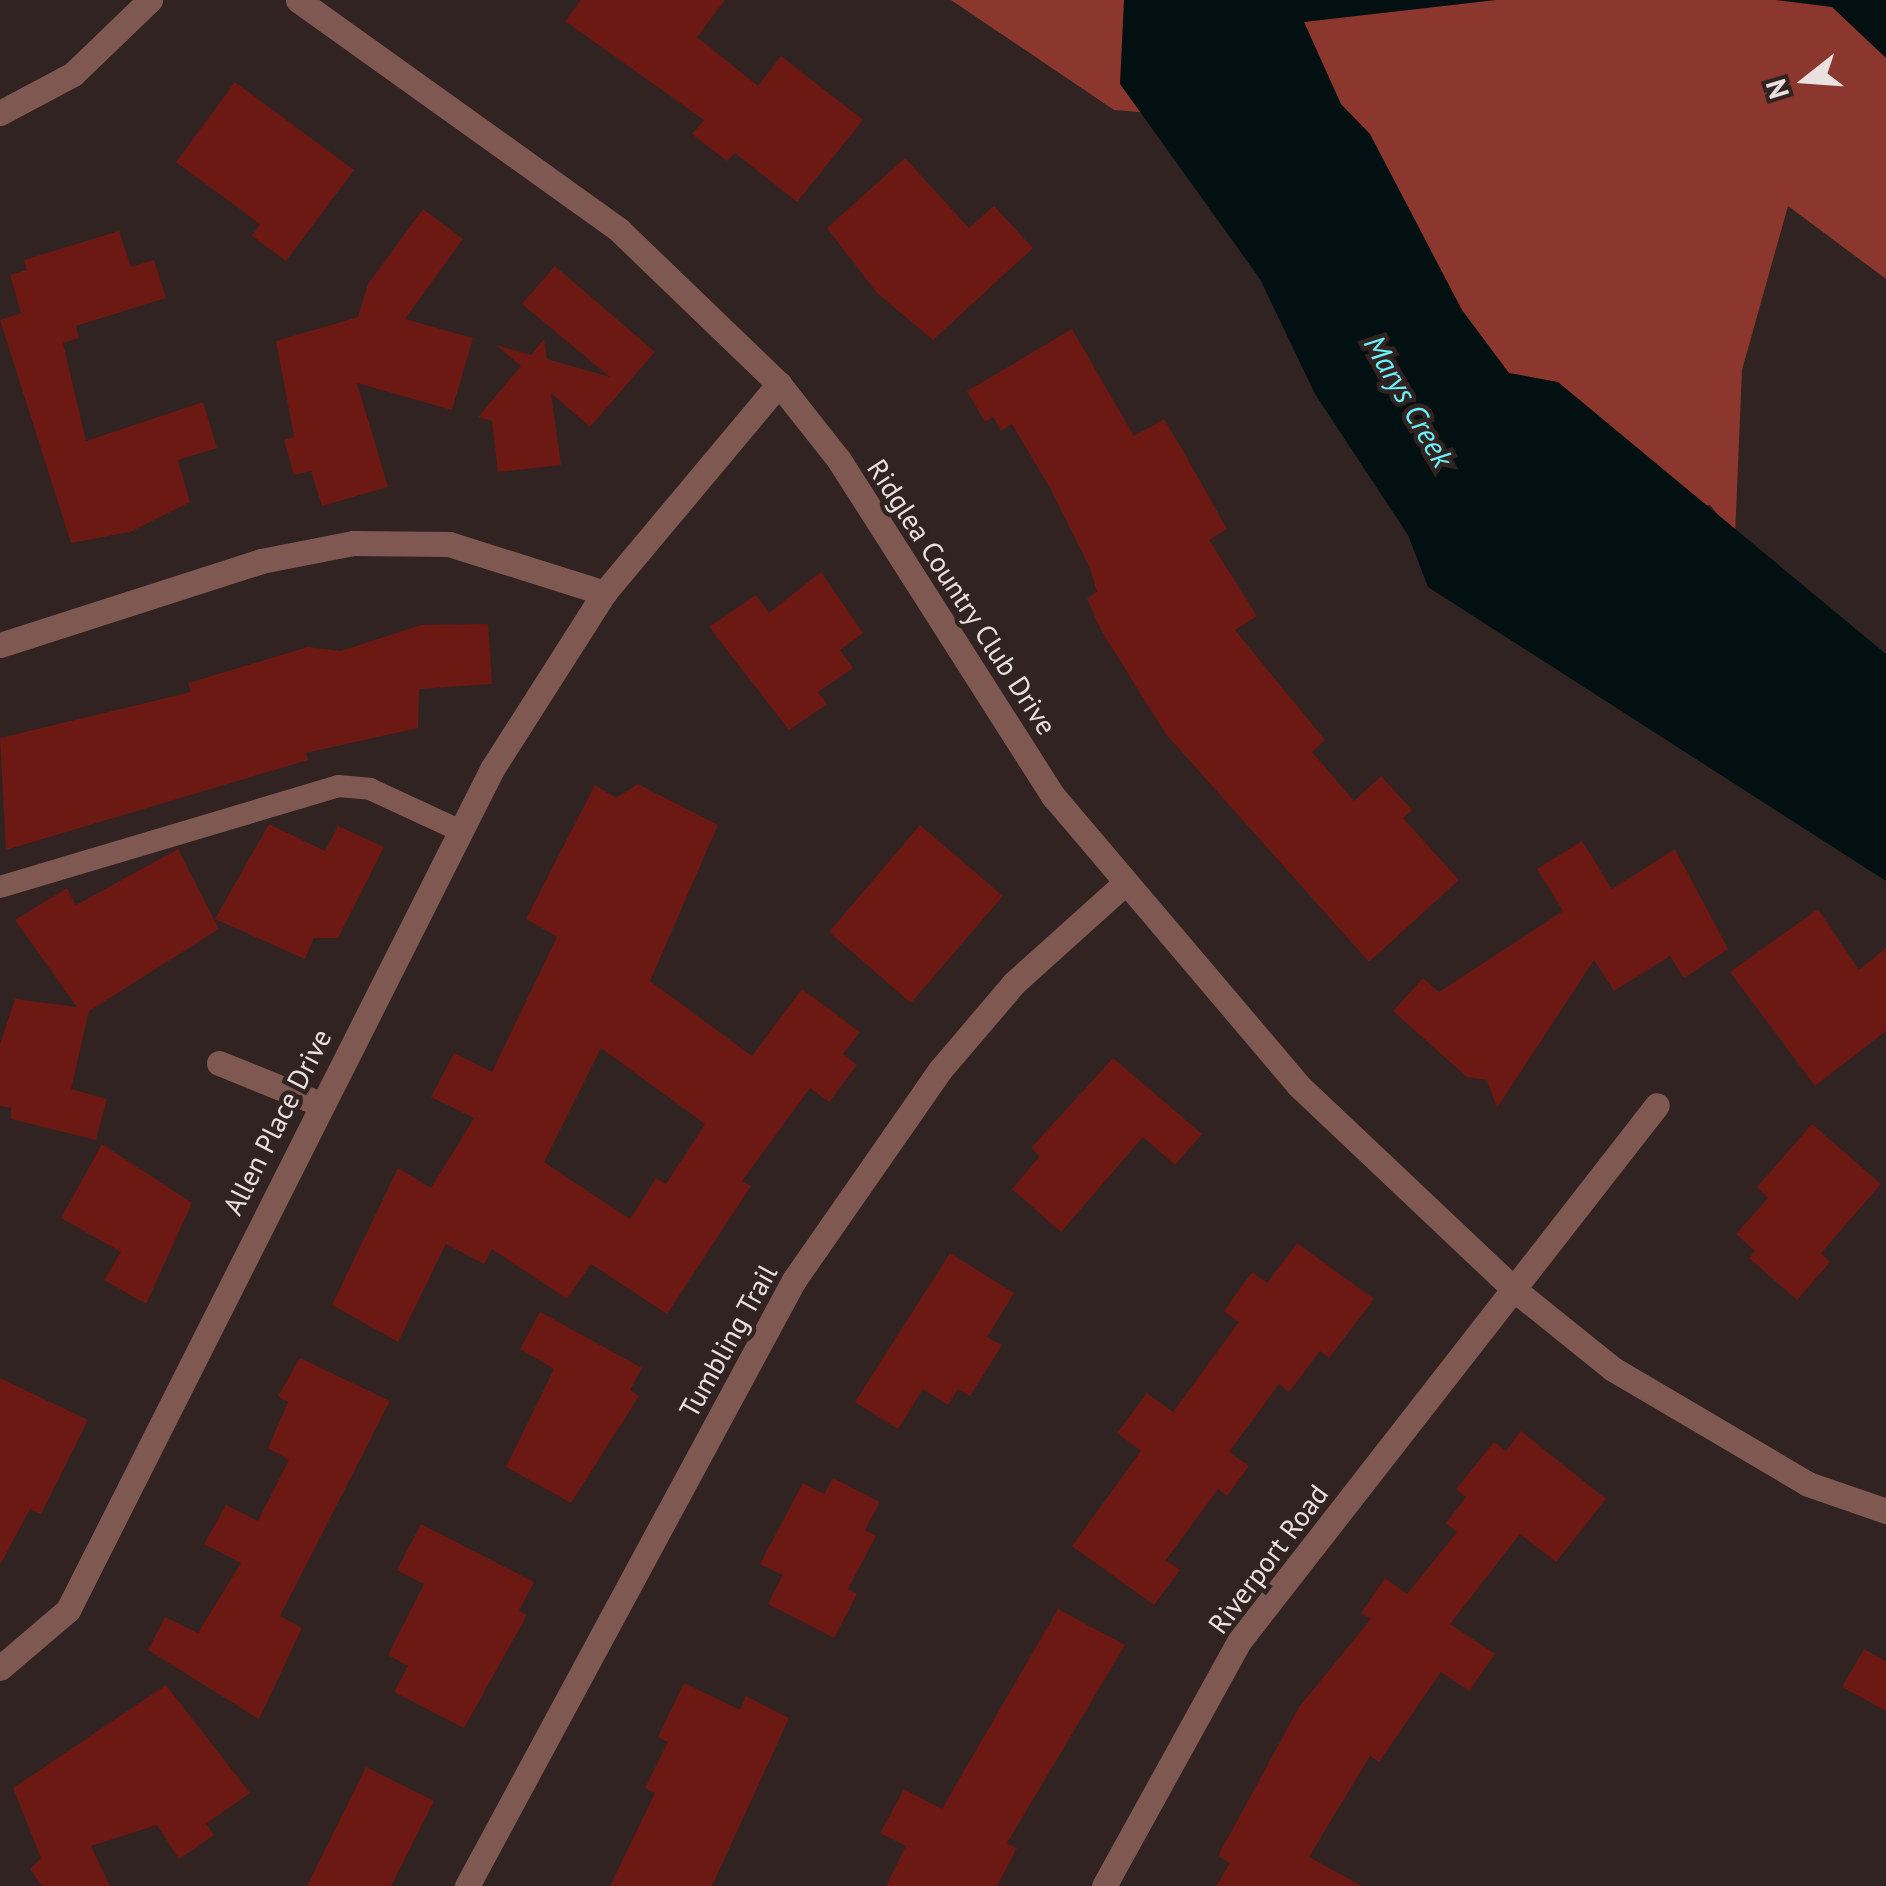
<!DOCTYPE html>
<html>
<head>
<meta charset="utf-8">
<style>
  body { margin:0 }
  #map { position:relative; width:1886px; height:1886px; overflow:hidden; background:#312321; font-family:"PT Sans",sans-serif }
  div>[style] { position:absolute }
  [style*='--x'] { left:calc(var(--x)*1px); top:calc(var(--y)*1px); width:calc(var(--w)*1px); rotate:calc(var(--a)*1deg) }
  .forest>* { inset:0; background:#8c372e }
  .water>* { inset:0; background:#021011 }
  .building>* { inset:0; background:#6c1813 }
  .service>* { height:22px; margin:-11px; padding:0 11px; transform-origin:11px; border-radius:11px; background:#7f5852 }
  .minor>* { height:25px; margin:-12.5px; padding:0 12.5px; transform-origin:12.5px; border-radius:12.5px; background:#7f5852 }
  span { translate:-50% -50%; white-space:nowrap; text-align:center; line-height:1.15; -webkit-text-stroke:9px #312321; paint-order:stroke }
  .street-label { font-size:28px; color:#eae0df }
  .water-label { font-size:30px; color:#6bf3fb; font-style:italic }
  .north { position:absolute; left:1756px; top:30px; width:100px; height:100px; -webkit-text-stroke:8px #312321; paint-order:stroke; rotate:253deg; font-size:28px; font-weight:700; line-height:40px; text-align:center; color:#eae0df }
  .north::after { content:''; display:block; margin:auto; width:35px; height:45px; background:#eae0df; clip-path:polygon(50% 0,100% 100%,50% 72%,0 100%) }
</style>
</head>
<body>
<div id="map">
  <div class="forest">
    <div style="clip-path:polygon(951px 0,1886px 0,1886px 279px,1788px 206px,1742px 370px,1735px 536px,1710px 505px,1614px 511px,1321px 127px,1114px 110px)"></div>
  </div>
  <div class="water">
    <div style="clip-path:polygon(1124px 0,1496px 0,1304px 22px,1341px 104px,1370px 134px,1462px 310px,1509px 373px,1558px 382px,1886px 654px,1886px 881px,1428px 587px,1408px 535px,1315px 394px,1260px 279px,1120px 84px)"></div>
    <div style="clip-path:polygon(1776px 0,1886px 0,1886px 58px,1832px 7px)"></div>
  </div>
  <div class="building">
    <div style="clip-path:polygon(581px 0,725px 0,697px 37px,758px 86px,781px 56px,863px 120px,797px 202px,735px 153px,727px 161px,692px 134px,704px 120px,565px 21px)"></div>
    <div style="clip-path:polygon(235px 82px,354px 170px,286px 261px,252px 236px,260px 224px,176px 162px)"></div>
    <div style="clip-path:polygon(905px 158px,969px 228px,994px 206px,1033px 248px,933px 340px,877px 293px,827px 228px)"></div>
    <div style="clip-path:polygon(423px 209px,463px 239px,405px 319px,473px 338px,452px 410px,357px 383px,388px 487px,322px 506px,311px 471px,294px 475px,284px 440px,294px 437px,276px 341px,358px 317px,368px 284px)"></div>
    <div style="clip-path:polygon(119px 231px,131px 267px,154px 260px,166px 298px,76px 326px,79px 338px,63px 343px,86px 441px,203px 402px,217px 448px,178px 460px,190px 502px,130px 532px,71px 543px,0 320px,21px 313px,10px 275px,27px 270px,24px 260px)"></div>
    <div style="clip-path:polygon(555px 266px,655px 352px,590px 427px,551px 393px,561px 465px,498px 472px,492px 421px,478px 417px,521px 366px,496px 345px,531px 355px,544px 339px,547px 359px,610px 377px,522px 304px)"></div>
    <div style="clip-path:polygon(1072px 329px,1134px 436px,1164px 419px,1182px 449px,1227px 529px,1209px 540px,1257px 616px,1235px 630px,1325px 740px,1312px 752px,1354px 801px,1381px 776px,1412px 810px,1403px 818px,1459px 880px,1369px 962px,1165px 733px,1101px 630px,1087px 599px,1097px 592px,1090px 568px,1050px 488px,1012px 424px,1001px 431px,993px 417px,985px 422px,967px 391px)"></div>
    <div style="clip-path:polygon(821px 572px,863px 633px,840px 650px,853px 668px,818px 692px,827px 704px,789px 730px,709px 627px,756px 595px,769px 613px)"></div>
    <div style="clip-path:polygon(488px 624px,492px 684px,419px 689px,418px 728px,306px 753px,308px 760px,6px 850px,0 738px,191px 692px,188px 683px,308px 647px,341px 651px,421px 625px)"></div>
    <div style="clip-path:polygon(evenodd,638px 784px,718px 825px,650px 981px,752px 1056px,802px 989px,860px 1032px,843px 1054px,857px 1065px,829px 1102px,810px 1088px,742px 1181px,751px 1186px,667px 1314px,591px 1264px,567px 1299px,492px 1249px,484px 1264px,446px 1244px,398px 1342px,332px 1305px,398px 1168px,431px 1188px,474px 1118px,431px 1097px,454px 1053px,492px 1072px,557px 937px,526px 919px,595px 785px,616px 798px,638px 784px,601px 1048px,705px 1124px,666px 1184px,656px 1178px,630px 1219px,544px 1162px,601px 1048px)"></div>
    <div style="clip-path:polygon(269px 824px,325px 851px,338px 826px,384px 847px,338px 938px,314px 938px,305px 959px,215px 919px)"></div>
    <div style="clip-path:polygon(920px 825px,1003px 896px,911px 1003px,829px 932px)"></div>
    <div style="clip-path:polygon(1582px 841px,1612px 889px,1675px 849px,1728px 949px,1684px 978px,1670px 956px,1614px 991px,1594px 960px,1497px 1108px,1487px 1080px,1467px 1077px,1393px 1011px,1423px 978px,1439px 992px,1563px 911px,1537px 869px)"></div>
    <div style="clip-path:polygon(178px 849px,219px 929px,89px 1011px,71px 1089px,107px 1099px,96px 1140px,11px 1119px,11px 1108px,0 1106px,0 1044px,15px 999px,77px 1007px,15px 920px,67px 888px,76px 905px)"></div>
    <div style="clip-path:polygon(1818px 909px,1859px 970px,1886px 948px,1886px 1031px,1815px 1086px,1730px 972px)"></div>
    <div style="clip-path:polygon(1113px 1058px,1202px 1134px,1175px 1165px,1143px 1137px,1061px 1232px,1012px 1189px,1040px 1156px,1031px 1148px)"></div>
    <div style="clip-path:polygon(1812px 1124px,1881px 1184px,1821px 1253px,1830px 1262px,1797px 1300px,1749px 1258px,1755px 1251px,1736px 1234px,1768px 1198px,1757px 1187px)"></div>
    <div style="clip-path:polygon(102px 1144px,192px 1203px,146px 1304px,104px 1280px,121px 1252px,61px 1218px)"></div>
    <div style="clip-path:polygon(1297px 1243px,1374px 1299px,1329px 1358px,1320px 1351px,1289px 1392px,1279px 1384px,1229px 1452px,1249px 1466px,1227px 1496px,1218px 1489px,1166px 1560px,1180px 1570px,1154px 1605px,1072px 1546px,1141px 1451px,1117px 1433px,1147px 1393px,1173px 1412px,1239px 1322px,1224px 1311px,1252px 1272px,1267px 1283px)"></div>
    <div style="clip-path:polygon(950px 1253px,1014px 1293px,987px 1337px,1002px 1345px,970px 1396px,958px 1389px,948px 1405px,923px 1389px,898px 1429px,855px 1402px)"></div>
    <div style="clip-path:polygon(540px 1312px,642px 1368px,630px 1390px,639px 1396px,571px 1503px,506px 1467px,554px 1369px,520px 1349px)"></div>
    <div style="clip-path:polygon(300px 1358px,390px 1401px,280px 1616px,302px 1628px,259px 1719px,148px 1650px,165px 1617px,198px 1633px,241px 1563px,204px 1544px,226px 1505px,258px 1521px,289px 1460px,268px 1448px,288px 1402px,278px 1396px)"></div>
    <div style="clip-path:polygon(0 1378px,88px 1420px,41px 1514px,30px 1509px,0 1565px)"></div>
    <div style="clip-path:polygon(1521px 1431px,1606px 1499px,1556px 1562px,1520px 1534px,1450px 1624px,1495px 1654px,1469px 1691px,1441px 1672px,1379px 1762px,1370px 1756px,1309px 1857px,1362px 1886px,1216px 1886px,1230px 1863px,1218px 1856px,1299px 1707px,1371px 1619px,1361px 1613px,1385px 1578px,1407px 1594px,1457px 1532px,1446px 1523px,1466px 1497px,1456px 1489px,1494px 1442px,1506px 1451px)"></div>
    <div style="clip-path:polygon(833px 1478px,880px 1502px,865px 1530px,876px 1536px,848px 1589px,857px 1594px,834px 1638px,768px 1604px,783px 1575px,760px 1564px,803px 1483px,824px 1494px)"></div>
    <div style="clip-path:polygon(421px 1524px,534px 1582px,519px 1611px,527px 1615px,464px 1728px,394px 1692px,408px 1666px,388px 1655px,424px 1584px,397px 1570px)"></div>
    <div style="clip-path:polygon(1058px 1609px,1125px 1645px,1007px 1843px,1017px 1848px,997px 1886px,886px 1886px,906px 1846px,880px 1833px,904px 1789px,942px 1809px)"></div>
    <div style="clip-path:polygon(1864px 1649px,1886px 1661px,1886px 1711px,1842px 1687px)"></div>
    <div style="clip-path:polygon(684px 1683px,740px 1710px,746px 1696px,789px 1718px,712px 1886px,610px 1886px,655px 1793px,645px 1788px,668px 1742px,658px 1737px)"></div>
    <div style="clip-path:polygon(166px 1685px,250px 1793px,206px 1824px,214px 1835px,179px 1859px,157px 1825px,91px 1846px,110px 1886px,42px 1886px,30px 1869px,41px 1858px,13px 1788px)"></div>
    <div style="clip-path:polygon(366px 1767px,434px 1801px,391px 1886px,307px 1886px)"></div>
  </div>
  <div class="service">
    <div style="--x:0;--y:887;--w:353;--a:-16.6"></div>
    <div style="--x:338;--y:786;--w:32;--a:5"></div>
    <div style="--x:370;--y:789;--w:100;--a:24.8"></div>
  </div>
  <div class="minor">
    <div style="--x:298;--y:0;--w:395;--a:35.6"></div>
    <div style="--x:619;--y:230;--w:222;--a:43.9"></div>
    <div style="--x:779;--y:384;--w:97;--a:51.7"></div>
    <div style="--x:839;--y:460;--w:400;--a:57.5"></div>
    <div style="--x:1054;--y:797;--w:377;--a:49.7"></div>
    <div style="--x:1298;--y:1085;--w:300;--a:43.4"></div>
    <div style="--x:1516;--y:1291;--w:124;--a:38.8"></div>
    <div style="--x:1613;--y:1369;--w:226;--a:30.5"></div>
    <div style="--x:1808;--y:1484;--w:83;--a:19.1"></div>
    <div style="--x:0;--y:113;--w:83;--a:-28.1"></div>
    <div style="--x:73;--y:74;--w:107;--a:-43.9"></div>
    <div style="--x:0;--y:645;--w:274;--a:-17.8"></div>
    <div style="--x:261;--y:561;--w:94;--a:-11.1"></div>
    <div style="--x:353;--y:543;--w:96;--a:0.6"></div>
    <div style="--x:449;--y:544;--w:163;--a:17.5"></div>
    <div style="--x:219;--y:1063;--w:107;--a:22"></div>
    <div style="--x:0;--y:1668;--w:89;--a:-40.5"></div>
    <div style="--x:68;--y:1610;--w:942;--a:-63.24"></div>
    <div style="--x:492;--y:769;--w:209;--a:-57.5"></div>
    <div style="--x:604;--y:593;--w:273;--a:-50.1"></div>
    <div style="--x:467;--y:1886;--w:689;--a:-61.65"></div>
    <div style="--x:794;--y:1280;--w:256;--a:-55.2"></div>
    <div style="--x:940;--y:1070;--w:114;--a:-49.6"></div>
    <div style="--x:1014;--y:983;--w:148;--a:-42"></div>
    <div style="--x:1104;--y:1886;--w:281;--a:-61.1"></div>
    <div style="--x:1240;--y:1640;--w:678;--a:-52.07"></div>
  </div>
  <div class="street-label">
    <span style="left:962px;top:597px;rotate:57deg">Ridglea Country Club Drive</span>
    <span style="left:277px;top:1122px;rotate:-63deg">Allen Place Drive</span>
    <span style="left:728px;top:1341px;rotate:-61deg">Tumbling Trail</span>
    <span style="left:1268px;top:1559px;rotate:-53deg">Riverport Road</span>
  </div>
  <div class="water-label">
    <span style="left:1409px;top:401px;rotate:60deg">Marys Creek</span>
  </div>
  <div class="north">N</div>
</div>
</body>
</html>
